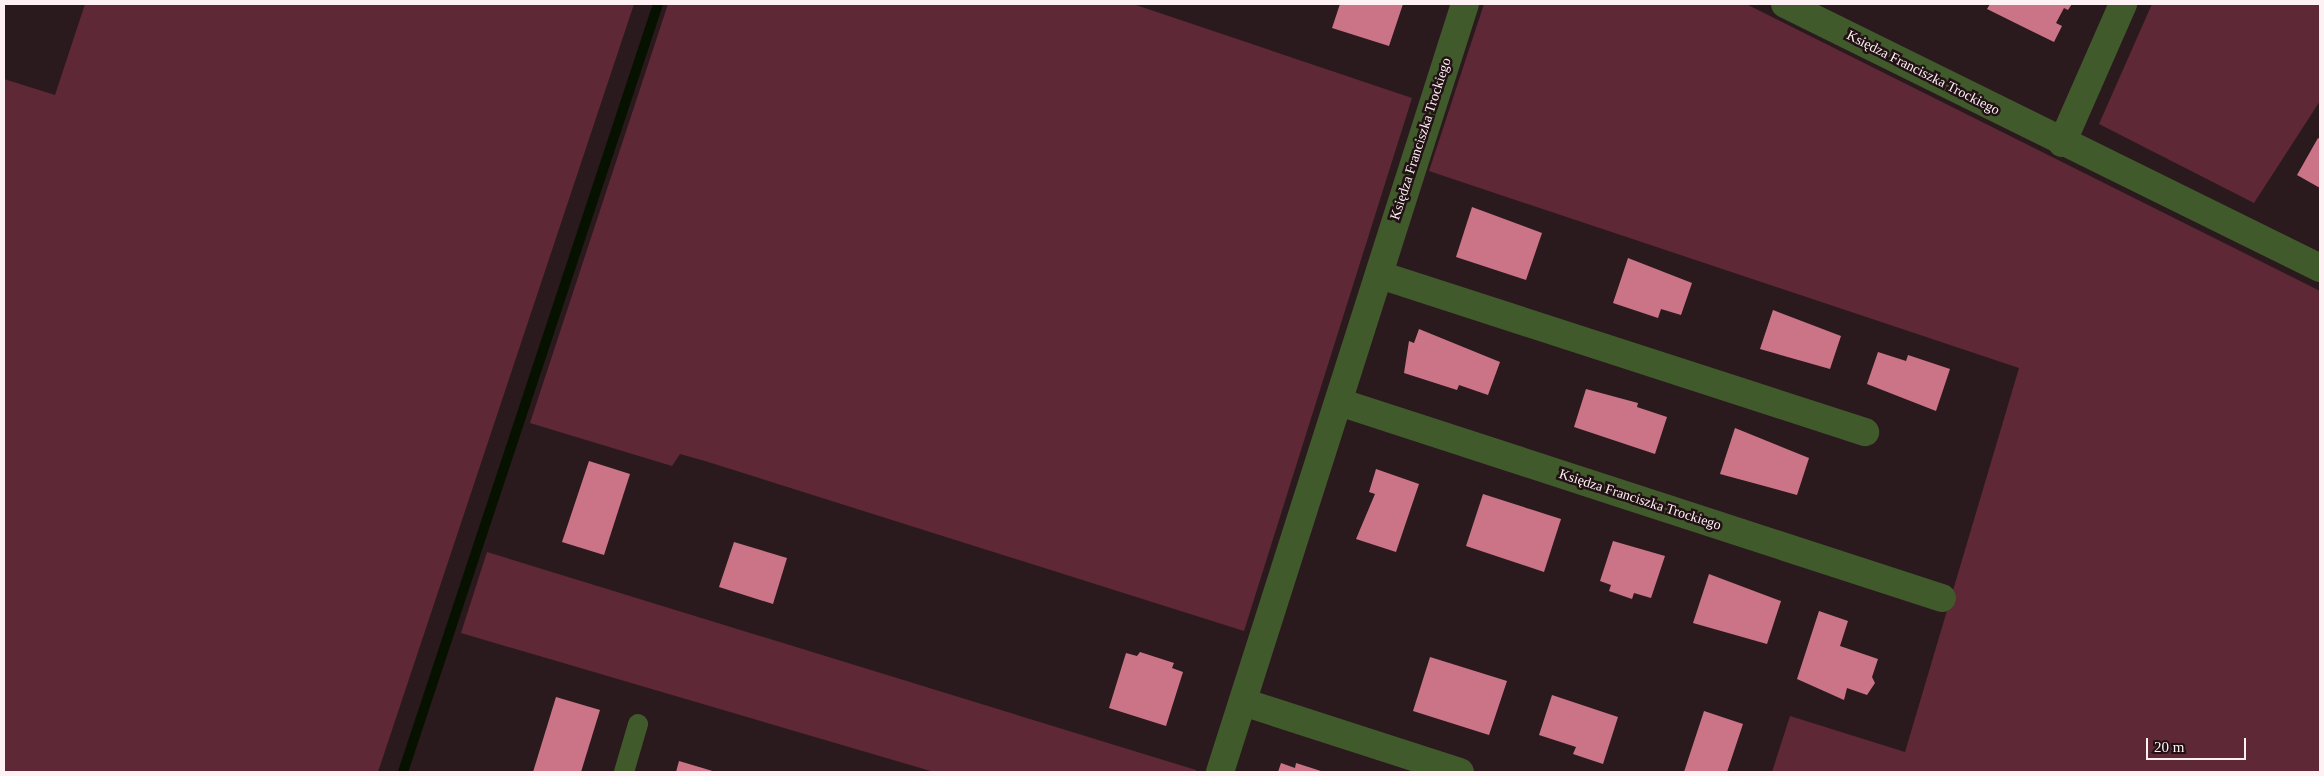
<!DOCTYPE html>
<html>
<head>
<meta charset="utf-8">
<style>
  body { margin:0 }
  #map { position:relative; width:2324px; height:776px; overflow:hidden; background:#2b1a1d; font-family:Georgia,serif }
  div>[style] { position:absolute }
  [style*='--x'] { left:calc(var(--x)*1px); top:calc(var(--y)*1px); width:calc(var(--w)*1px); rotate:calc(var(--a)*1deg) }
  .green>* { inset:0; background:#5f2836 }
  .stream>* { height:10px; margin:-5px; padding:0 5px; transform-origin:5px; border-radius:5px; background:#061100 }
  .building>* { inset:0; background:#cc7487 }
  .service>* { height:20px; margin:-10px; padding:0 10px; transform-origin:10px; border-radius:10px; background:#405a2c }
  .minor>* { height:28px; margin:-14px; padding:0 14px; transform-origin:14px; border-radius:14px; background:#405a2c }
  span { translate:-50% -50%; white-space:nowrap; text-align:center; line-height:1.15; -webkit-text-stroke:5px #211114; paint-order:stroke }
  .street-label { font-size:14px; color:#fef1f3 }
  .frame { position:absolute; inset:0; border:5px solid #fef1f3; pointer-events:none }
  .scale { position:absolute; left:2146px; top:738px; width:100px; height:22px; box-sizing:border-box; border:2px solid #fef1f3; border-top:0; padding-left:6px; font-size:15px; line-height:18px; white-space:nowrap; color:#fef1f3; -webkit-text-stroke:4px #211114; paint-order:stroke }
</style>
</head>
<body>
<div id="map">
  <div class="green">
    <div style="clip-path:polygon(85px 4px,634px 4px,378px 772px,4px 772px,4px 79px,55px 95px)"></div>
    <div style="clip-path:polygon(668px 4px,1133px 4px,1412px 98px,1244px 631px,705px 461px,680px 454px,672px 466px,530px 423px)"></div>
    <div style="clip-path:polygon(1484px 4px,1746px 4px,2320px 291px,2320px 772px,1772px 772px,1790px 716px,1905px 752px,2019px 368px,1429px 171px)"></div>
    <div style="clip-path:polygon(2152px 4px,2320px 4px,2320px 101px,2254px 203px,2099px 124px)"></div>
    <div style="clip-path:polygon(487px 552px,1196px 770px,1196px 772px,934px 772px,461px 633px)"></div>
  </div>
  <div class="stream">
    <div style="--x:403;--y:772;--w:809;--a:-71.63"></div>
  </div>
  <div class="building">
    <div style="clip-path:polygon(1340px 4px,1403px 4px,1389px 46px,1332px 28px)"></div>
    <div style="clip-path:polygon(1990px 4px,2072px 4px,2068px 10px,2064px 8px,2056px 23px,2062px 26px,2054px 42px,1987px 9px)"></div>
    <div style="clip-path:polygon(2318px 138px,2320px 139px,2320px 188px,2297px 175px)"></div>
    <div style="clip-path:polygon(1472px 207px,1542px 233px,1526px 280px,1456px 257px)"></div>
    <div style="clip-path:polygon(1628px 258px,1692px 283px,1681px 315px,1661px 309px,1658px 318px,1613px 303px)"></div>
    <div style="clip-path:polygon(1773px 310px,1841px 336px,1830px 369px,1760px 349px)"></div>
    <div style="clip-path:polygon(1419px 329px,1500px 362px,1488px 395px,1459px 385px,1457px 390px,1404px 373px,1409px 341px,1414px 343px)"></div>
    <div style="clip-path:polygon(1878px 352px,1906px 361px,1908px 355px,1950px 369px,1936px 411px,1867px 384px)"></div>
    <div style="clip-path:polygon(1586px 389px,1638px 403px,1637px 407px,1667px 417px,1655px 454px,1574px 427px)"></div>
    <div style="clip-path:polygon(1735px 428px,1809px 458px,1797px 495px,1720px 474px)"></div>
    <div style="clip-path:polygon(589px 461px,630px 474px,604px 555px,562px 542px)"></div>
    <div style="clip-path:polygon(1376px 469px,1419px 484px,1396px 552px,1356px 539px,1375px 494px,1369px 492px)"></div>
    <div style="clip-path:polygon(1483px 494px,1561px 519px,1544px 572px,1466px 546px)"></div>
    <div style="clip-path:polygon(1613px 541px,1665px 556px,1651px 598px,1634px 593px,1632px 599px,1609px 591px,1611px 585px,1600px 581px)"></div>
    <div style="clip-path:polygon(734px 542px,787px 558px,773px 604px,719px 587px)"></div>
    <div style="clip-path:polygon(1709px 574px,1781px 601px,1767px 644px,1693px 623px)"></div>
    <div style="clip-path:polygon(1819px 611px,1848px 621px,1840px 646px,1878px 659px,1872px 677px,1875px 683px,1867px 695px,1847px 688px,1844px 700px,1797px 679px)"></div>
    <div style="clip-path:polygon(1140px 652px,1174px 663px,1172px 668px,1183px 672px,1166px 726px,1109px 708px,1126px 653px,1137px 656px)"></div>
    <div style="clip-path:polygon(1430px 657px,1507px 681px,1489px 735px,1413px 711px)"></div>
    <div style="clip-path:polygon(1552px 695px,1618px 717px,1603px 764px,1573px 754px,1576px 747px,1539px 735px)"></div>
    <div style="clip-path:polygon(556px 697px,600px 710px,581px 772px,533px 772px)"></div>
    <div style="clip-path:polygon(1704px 711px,1743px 724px,1727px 772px,1684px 772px)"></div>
    <div style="clip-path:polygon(679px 761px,716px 772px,676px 772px)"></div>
    <div style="clip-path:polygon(1281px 763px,1295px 768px,1296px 763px,1324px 772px,1278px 772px)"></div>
  </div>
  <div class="service">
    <div style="--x:624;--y:772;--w:50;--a:-73.7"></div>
  </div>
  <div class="minor">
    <div style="--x:1785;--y:4;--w:597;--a:26.26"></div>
    <div style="--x:2062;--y:143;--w:152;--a:-66.3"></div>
    <div style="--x:1380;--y:275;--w:510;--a:17.94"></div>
    <div style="--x:1339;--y:402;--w:634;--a:18.01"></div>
    <div style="--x:1243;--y:702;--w:228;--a:17.9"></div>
    <div style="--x:1220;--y:772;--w:806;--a:-72.31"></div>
  </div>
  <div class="street-label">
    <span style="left:1923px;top:73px;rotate:27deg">Księdza Franciszka Trockiego</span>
    <span style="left:1421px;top:139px;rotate:-72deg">Księdza Franciszka Trockiego</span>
    <span style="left:1640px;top:500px;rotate:18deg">Księdza Franciszka Trockiego</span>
  </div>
  <div class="frame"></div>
  <div class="scale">20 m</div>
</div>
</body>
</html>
